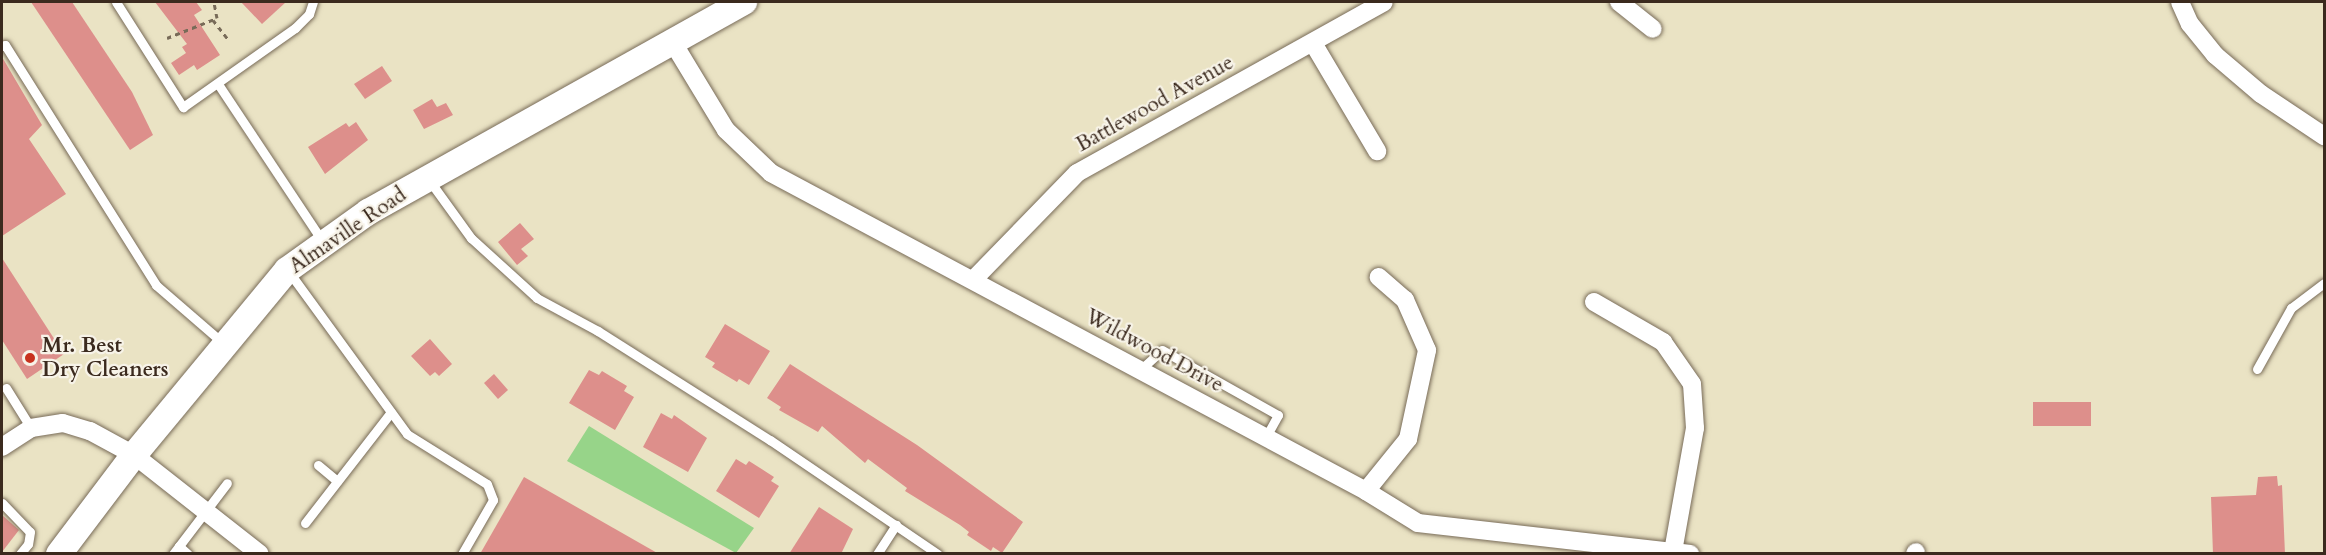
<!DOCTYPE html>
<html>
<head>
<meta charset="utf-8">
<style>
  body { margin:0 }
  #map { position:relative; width:2326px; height:555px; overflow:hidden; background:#eae3c4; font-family:Cardo,serif }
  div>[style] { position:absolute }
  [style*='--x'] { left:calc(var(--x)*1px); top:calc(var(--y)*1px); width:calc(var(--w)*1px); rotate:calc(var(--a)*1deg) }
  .green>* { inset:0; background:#97d489 }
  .building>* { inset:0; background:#dd8f8b }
  .path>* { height:3px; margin-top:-1.5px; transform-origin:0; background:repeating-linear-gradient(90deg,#786b58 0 4.5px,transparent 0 9px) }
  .roads { filter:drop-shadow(0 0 2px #786b58) drop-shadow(0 0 2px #786b58) }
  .lane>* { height:9px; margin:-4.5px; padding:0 4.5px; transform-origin:4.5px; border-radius:4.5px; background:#fff }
  .street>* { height:18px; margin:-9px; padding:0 9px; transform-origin:9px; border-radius:9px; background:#fff }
  .secondary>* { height:26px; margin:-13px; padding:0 13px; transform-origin:13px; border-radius:13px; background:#fff }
  .dots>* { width:16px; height:16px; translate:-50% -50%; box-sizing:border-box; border:3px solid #f7f3e8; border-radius:50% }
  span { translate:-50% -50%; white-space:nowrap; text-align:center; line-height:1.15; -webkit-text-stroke:4.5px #f7f3e8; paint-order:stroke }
  .street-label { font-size:21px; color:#3b2a1e }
  .poi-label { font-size:21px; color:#3b2a1e; font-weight:700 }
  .left { translate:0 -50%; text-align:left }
  .frame { position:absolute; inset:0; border:3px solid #3b2a1e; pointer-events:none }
</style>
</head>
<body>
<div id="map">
  <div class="green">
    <div style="clip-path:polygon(589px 426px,754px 528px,736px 553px,567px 461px)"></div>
  </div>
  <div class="building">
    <div style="clip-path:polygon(31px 2px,72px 2px,132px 92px,153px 135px,130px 150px)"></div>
    <div style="clip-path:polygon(155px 2px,196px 2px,202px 10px,194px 15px,220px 55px,197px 70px,194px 65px,179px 75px,171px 63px,186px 53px,182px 47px,187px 44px)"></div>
    <div style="clip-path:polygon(241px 2px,286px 2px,262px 24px)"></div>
    <div style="clip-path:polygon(2px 57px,42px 125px,29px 139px,66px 194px,2px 236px)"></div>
    <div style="clip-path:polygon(382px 66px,392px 81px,365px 99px,354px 84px)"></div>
    <div style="clip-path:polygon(432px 99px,437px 107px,446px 103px,453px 115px,424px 129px,413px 110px)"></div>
    <div style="clip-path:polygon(356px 122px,368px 140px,325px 174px,308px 147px,346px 123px,349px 127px)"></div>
    <div style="clip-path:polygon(520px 223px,534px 239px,521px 249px,528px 256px,517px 265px,498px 242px)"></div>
    <div style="clip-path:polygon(2px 258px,64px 354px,27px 379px,2px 340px)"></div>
    <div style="clip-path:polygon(725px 324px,770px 351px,749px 385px,739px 379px,737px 382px,712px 367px,715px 363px,705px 357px)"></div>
    <div style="clip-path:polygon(430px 339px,452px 364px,439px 376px,435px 372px,430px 376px,411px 356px)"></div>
    <div style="clip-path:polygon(790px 364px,917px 445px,1023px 522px,1002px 553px,993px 547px,991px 551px,967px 535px,969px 532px,960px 525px,905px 491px,907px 488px,868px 459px,865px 463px,822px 426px,818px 432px,779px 410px,781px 407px,767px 398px)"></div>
    <div style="clip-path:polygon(589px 370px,599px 375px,602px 371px,627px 386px,624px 391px,634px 397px,615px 430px,569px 403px)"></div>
    <div style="clip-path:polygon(494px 374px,508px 390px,498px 399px,484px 383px)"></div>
    <div style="clip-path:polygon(2033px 402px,2091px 402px,2091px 426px,2033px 426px)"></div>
    <div style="clip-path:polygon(661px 413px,672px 419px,674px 415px,707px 438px,688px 472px,643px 447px)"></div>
    <div style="clip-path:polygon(736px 459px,746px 465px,749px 461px,774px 477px,771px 481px,779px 486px,759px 518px,716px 491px)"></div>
    <div style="clip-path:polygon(2277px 476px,2278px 486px,2282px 485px,2285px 554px,2213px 554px,2211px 497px,2256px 495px,2258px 477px)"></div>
    <div style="clip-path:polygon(524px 477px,659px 554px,480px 554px)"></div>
    <div style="clip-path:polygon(819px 507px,853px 529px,841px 554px,789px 554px)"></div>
    <div style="clip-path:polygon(2px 515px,19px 530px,2px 552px)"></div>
  </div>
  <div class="path">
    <div style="--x:213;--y:20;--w:23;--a:52"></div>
    <div style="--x:167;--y:38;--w:54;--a:-21.8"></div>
    <div style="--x:217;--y:18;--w:16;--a:-101"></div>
  </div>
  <div class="roads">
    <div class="lane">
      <div style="--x:116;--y:2;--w:125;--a:57.5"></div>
      <div style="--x:183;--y:107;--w:137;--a:-35.2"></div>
      <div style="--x:295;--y:28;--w:20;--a:-45"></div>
      <div style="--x:309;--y:14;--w:13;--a:-72"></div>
      <div style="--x:2;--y:46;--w:3;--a:-18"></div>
      <div style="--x:5;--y:45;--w:284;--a:57.8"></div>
      <div style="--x:156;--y:285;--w:90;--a:40.9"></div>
      <div style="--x:218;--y:84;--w:190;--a:56.4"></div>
      <div style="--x:429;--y:180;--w:72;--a:54.1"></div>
      <div style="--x:471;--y:238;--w:89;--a:42.3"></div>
      <div style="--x:537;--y:298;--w:69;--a:28.4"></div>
      <div style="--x:598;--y:331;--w:204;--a:32.4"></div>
      <div style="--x:770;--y:440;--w:203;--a:34.2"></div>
      <div style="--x:289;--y:272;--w:200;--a:53.9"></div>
      <div style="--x:407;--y:434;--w:94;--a:32"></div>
      <div style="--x:487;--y:484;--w:17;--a:69"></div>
      <div style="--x:493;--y:500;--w:62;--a:119.9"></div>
      <div style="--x:1141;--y:369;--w:28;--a:-42"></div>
      <div style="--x:1162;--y:350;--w:133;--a:29.3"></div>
      <div style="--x:1278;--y:415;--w:25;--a:119"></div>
      <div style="--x:2257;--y:369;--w:70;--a:-60.9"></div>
      <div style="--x:2291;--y:308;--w:41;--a:-37.1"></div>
      <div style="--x:6;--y:388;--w:47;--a:58"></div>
      <div style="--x:318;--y:465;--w:25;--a:40"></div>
      <div style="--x:2;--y:503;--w:40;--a:46"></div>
      <div style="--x:30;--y:532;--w:12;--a:99"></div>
      <div style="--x:28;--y:544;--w:13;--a:129"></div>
      <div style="--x:305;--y:523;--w:140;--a:-52.2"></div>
      <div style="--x:179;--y:546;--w:79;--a:-52.7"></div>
      <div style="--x:173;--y:554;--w:10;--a:-53"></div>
      <div style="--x:179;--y:546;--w:12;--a:42"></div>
      <div style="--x:877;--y:554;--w:35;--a:-57"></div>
    </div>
    <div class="street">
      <div style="--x:1619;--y:2;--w:43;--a:38.5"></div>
      <div style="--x:2180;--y:2;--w:24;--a:66"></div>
      <div style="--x:2190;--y:24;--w:40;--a:51"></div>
      <div style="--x:2215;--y:55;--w:60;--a:40.3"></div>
      <div style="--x:2261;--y:94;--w:76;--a:33.7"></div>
      <div style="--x:672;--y:41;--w:104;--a:58.8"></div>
      <div style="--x:726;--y:130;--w:62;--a:43.7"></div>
      <div style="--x:771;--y:173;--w:675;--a:28.12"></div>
      <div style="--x:1366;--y:491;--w:61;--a:31.6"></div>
      <div style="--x:1418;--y:523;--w:274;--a:6.5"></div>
      <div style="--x:1313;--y:43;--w:126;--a:59.3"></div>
      <div style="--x:974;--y:279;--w:148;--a:-45.8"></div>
      <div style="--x:1077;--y:173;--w:351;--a:-29.1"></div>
      <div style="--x:1594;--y:302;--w:80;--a:30.1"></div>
      <div style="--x:1663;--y:342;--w:51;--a:55.4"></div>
      <div style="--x:1692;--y:384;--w:44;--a:86.1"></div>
      <div style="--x:1695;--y:428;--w:126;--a:100.1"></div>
      <div style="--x:2;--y:447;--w:35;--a:-33"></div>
      <div style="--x:31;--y:428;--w:32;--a:-9"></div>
      <div style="--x:63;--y:423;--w:28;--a:17"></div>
      <div style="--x:90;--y:431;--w:50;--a:28.6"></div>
      <div style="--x:134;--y:455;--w:160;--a:38.2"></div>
      <div style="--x:1366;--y:491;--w:67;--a:-51.1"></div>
      <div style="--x:1408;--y:439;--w:91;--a:-77.9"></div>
      <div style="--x:1427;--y:350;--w:55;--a:-113.7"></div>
      <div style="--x:1405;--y:300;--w:35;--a:-139"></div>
      <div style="--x:1915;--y:554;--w:2;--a:-63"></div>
    </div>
    <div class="secondary">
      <div style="--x:59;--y:554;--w:124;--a:-52.9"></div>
      <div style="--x:134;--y:455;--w:240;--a:-50.4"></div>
      <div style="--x:287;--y:270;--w:100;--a:-35.6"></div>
      <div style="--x:368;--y:212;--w:431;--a:-29.2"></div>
    </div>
  </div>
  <div class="dots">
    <div style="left:30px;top:358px;background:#c8321e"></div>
  </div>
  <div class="street-label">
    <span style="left:1155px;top:104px;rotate:-29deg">Battlewood Avenue</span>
    <span style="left:348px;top:231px;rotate:-34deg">Almaville Road</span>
    <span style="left:1154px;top:351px;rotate:28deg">Wildwood Drive</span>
  </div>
  <div class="poi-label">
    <span class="left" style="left:42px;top:358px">Mr. Best<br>Dry Cleaners</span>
  </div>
  <div class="frame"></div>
</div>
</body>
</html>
